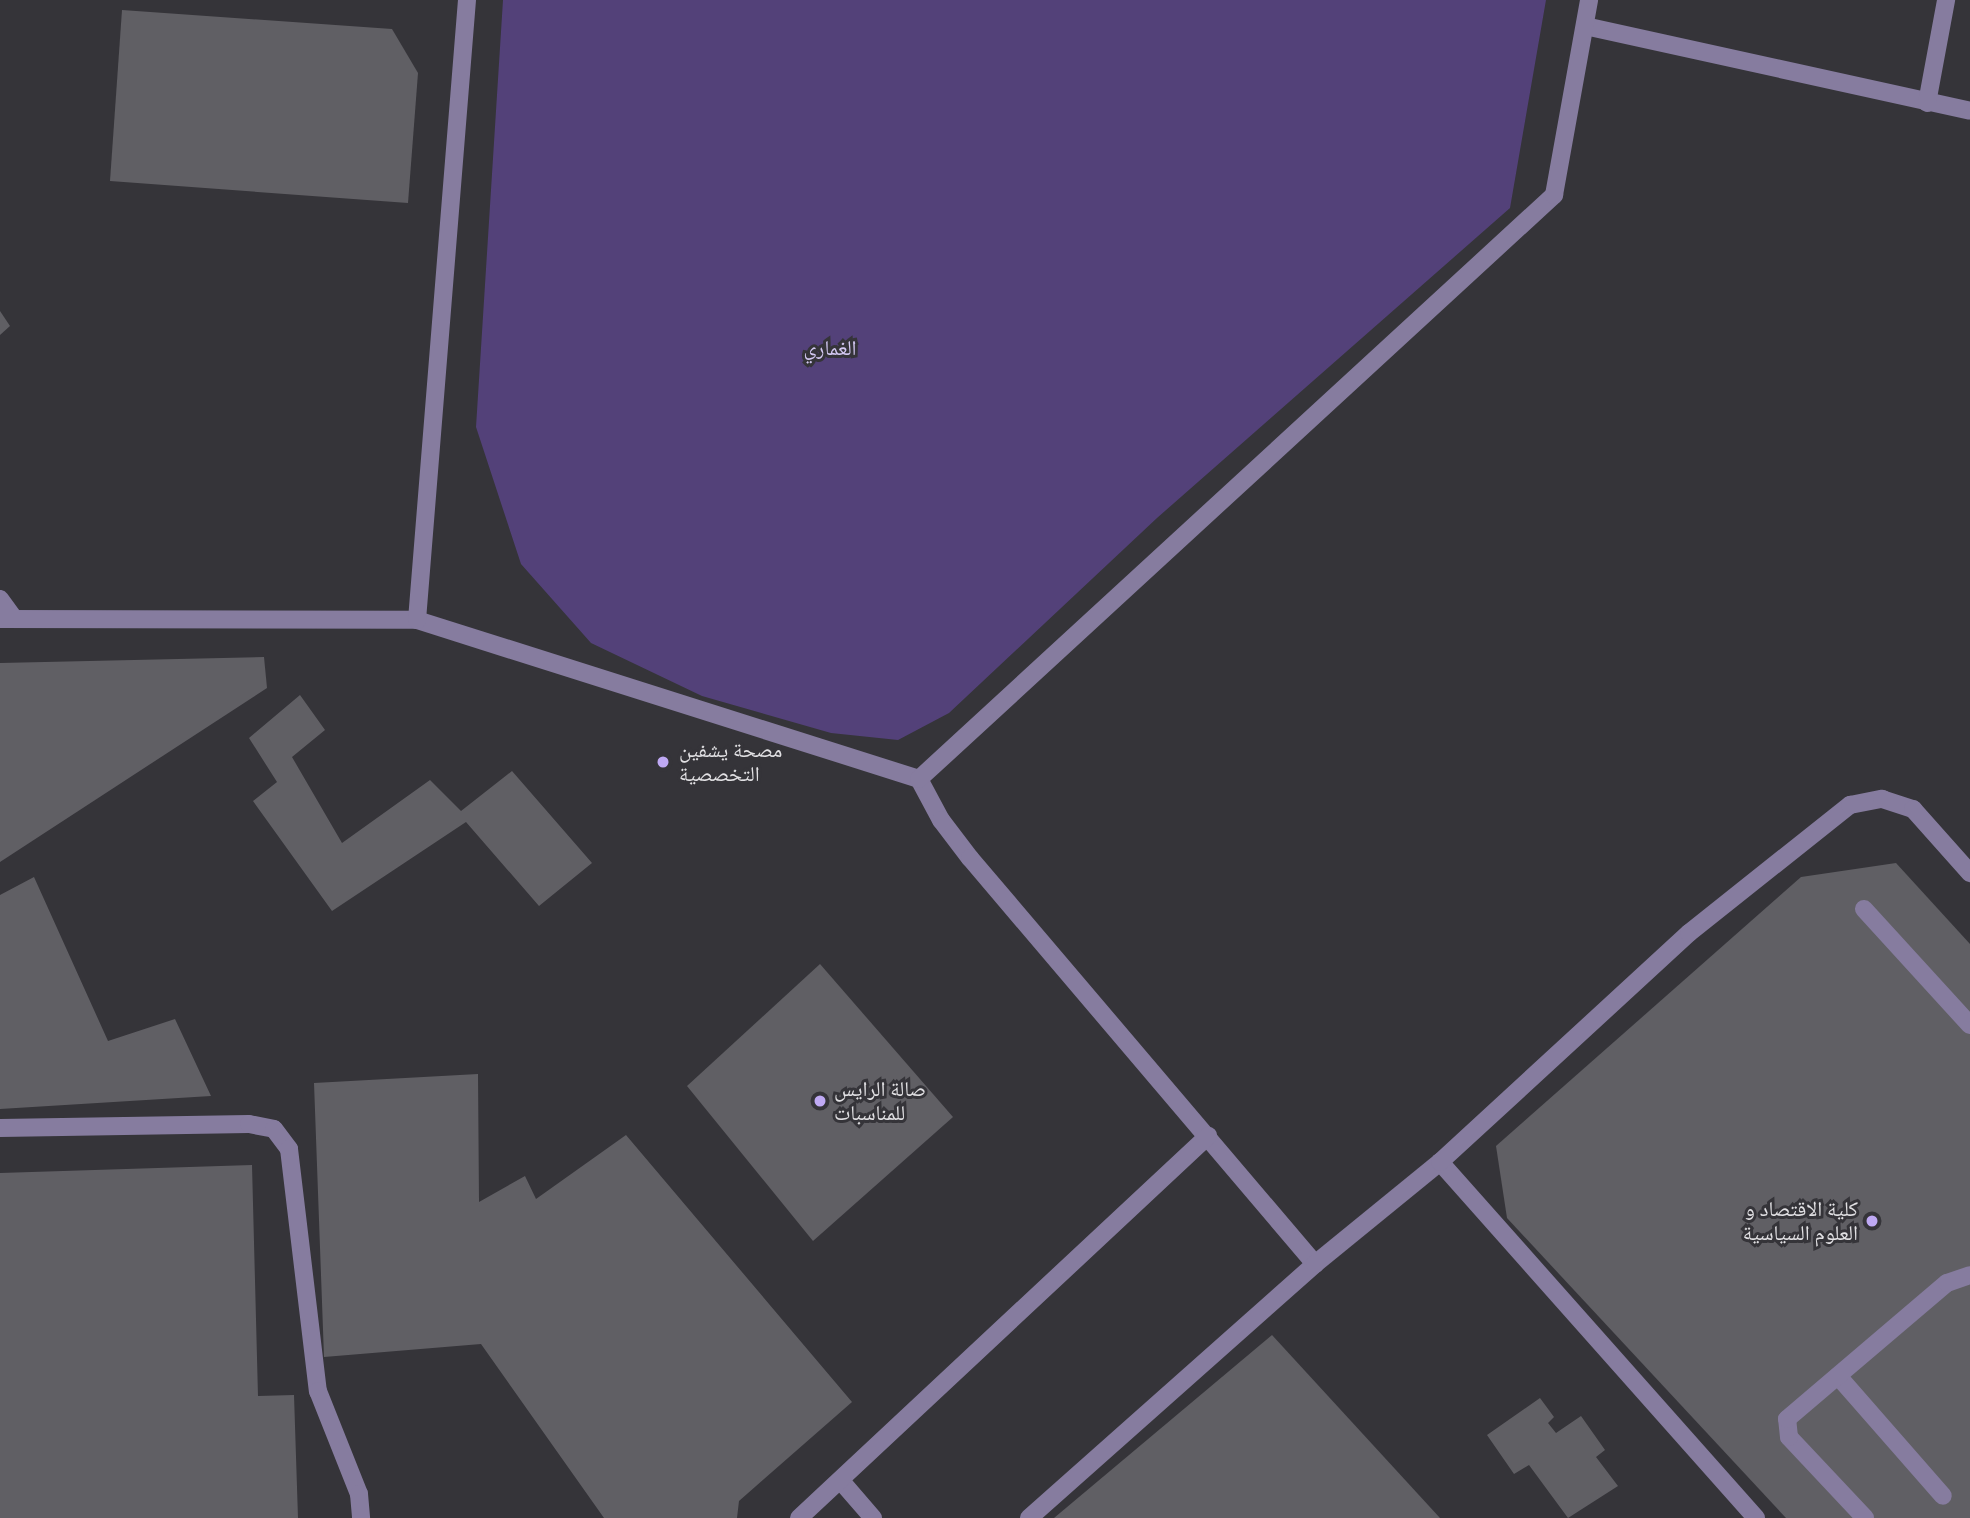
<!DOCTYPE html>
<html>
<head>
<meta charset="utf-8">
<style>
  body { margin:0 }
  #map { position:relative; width:1970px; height:1518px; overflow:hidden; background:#353439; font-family:"Archivo Narrow","Noto Naskh Arabic",sans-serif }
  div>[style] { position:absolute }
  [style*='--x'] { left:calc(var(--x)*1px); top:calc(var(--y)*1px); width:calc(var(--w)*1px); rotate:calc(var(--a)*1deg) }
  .green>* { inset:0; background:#534179 }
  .building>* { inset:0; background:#605f64 }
  .minor>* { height:18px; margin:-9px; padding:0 9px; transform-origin:9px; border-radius:9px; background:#867c9f }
  .dots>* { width:19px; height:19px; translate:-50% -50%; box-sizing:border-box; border:4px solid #353439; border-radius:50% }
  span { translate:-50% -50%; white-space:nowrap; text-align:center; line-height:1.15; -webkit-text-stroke:6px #353439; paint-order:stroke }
  .park-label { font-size:21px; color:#d2c7f1 }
  .poi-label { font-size:21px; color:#e1e0e3 }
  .left { translate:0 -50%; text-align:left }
  .right { translate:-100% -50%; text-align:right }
</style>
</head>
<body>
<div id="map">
  <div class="green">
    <div style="clip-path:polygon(503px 0,1546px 0,1510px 208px,1157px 518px,949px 713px,898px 740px,831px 733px,702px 696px,591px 643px,521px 564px,476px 427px)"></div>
  </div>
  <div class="building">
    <div style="clip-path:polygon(122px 10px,392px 29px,418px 73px,408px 203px,110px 181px)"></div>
    <div style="clip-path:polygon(0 311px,10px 326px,0 335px)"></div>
    <div style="clip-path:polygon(264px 657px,267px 688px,0 862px,0 663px)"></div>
    <div style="clip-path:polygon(300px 695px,325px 730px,292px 757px,342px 843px,430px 780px,461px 811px,512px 771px,592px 863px,539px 906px,466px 822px,332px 911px,253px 801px,277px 782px,249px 738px)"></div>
    <div style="clip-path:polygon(1896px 863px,1970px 944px,1970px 1518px,1786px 1518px,1507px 1218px,1496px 1146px,1801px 877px)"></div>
    <div style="clip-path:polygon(34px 877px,108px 1041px,175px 1019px,211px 1096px,0 1109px,0 895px)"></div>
    <div style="clip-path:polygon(820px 964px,953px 1117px,813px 1241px,687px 1086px)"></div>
    <div style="clip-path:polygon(478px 1074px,479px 1202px,525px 1176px,536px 1199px,626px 1135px,852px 1402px,739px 1501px,737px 1518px,604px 1518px,481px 1344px,324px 1357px,314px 1083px)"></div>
    <div style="clip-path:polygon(252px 1165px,258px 1396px,294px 1395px,298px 1518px,0 1518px,0 1173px)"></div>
    <div style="clip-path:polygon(1272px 1335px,1440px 1518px,1054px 1518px)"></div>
    <div style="clip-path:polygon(1540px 1398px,1554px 1417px,1548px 1423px,1556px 1433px,1581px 1416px,1605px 1450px,1596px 1457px,1618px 1486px,1568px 1518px,1529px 1465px,1514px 1474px,1487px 1435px)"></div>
  </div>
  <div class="minor">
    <div style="--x:1585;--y:26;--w:394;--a:12.4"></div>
    <div style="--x:1927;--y:103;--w:105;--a:-79.5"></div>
    <div style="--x:0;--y:599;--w:22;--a:54"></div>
    <div style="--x:0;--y:619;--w:417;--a:0.1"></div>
    <div style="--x:417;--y:620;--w:527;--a:17.57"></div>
    <div style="--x:919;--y:779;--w:47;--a:61.8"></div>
    <div style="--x:941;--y:820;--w:48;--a:52.7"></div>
    <div style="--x:970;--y:858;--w:533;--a:49.64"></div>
    <div style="--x:417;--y:620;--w:622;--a:-85.39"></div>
    <div style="--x:919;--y:779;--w:863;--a:-42.6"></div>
    <div style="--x:1554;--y:195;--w:198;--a:-79.8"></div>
    <div style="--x:1864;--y:909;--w:157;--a:47.6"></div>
    <div style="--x:0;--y:1128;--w:249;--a:-0.9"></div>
    <div style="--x:249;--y:1124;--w:25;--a:11"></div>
    <div style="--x:274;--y:1129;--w:25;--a:53"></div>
    <div style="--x:289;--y:1149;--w:244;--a:83.2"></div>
    <div style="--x:318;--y:1391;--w:111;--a:68.3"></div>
    <div style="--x:359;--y:1494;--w:24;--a:85"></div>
    <div style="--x:1440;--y:1162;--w:476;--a:48.4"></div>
    <div style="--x:1838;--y:1376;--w:159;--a:48.8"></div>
    <div style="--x:841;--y:1481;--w:49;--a:49.1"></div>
    <div style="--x:799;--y:1518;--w:560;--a:-43.05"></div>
    <div style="--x:1029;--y:1518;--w:383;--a:-41.6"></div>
    <div style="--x:1315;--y:1264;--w:161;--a:-39.2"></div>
    <div style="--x:1440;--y:1162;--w:338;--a:-42.6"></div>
    <div style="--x:1689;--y:933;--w:206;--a:-38.5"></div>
    <div style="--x:1850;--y:805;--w:33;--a:-11"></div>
    <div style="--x:1882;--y:799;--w:33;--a:18"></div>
    <div style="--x:1913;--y:809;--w:86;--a:48.3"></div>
    <div style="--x:1865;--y:1518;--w:111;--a:-133.2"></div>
    <div style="--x:1789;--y:1437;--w:18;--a:-96"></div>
    <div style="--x:1787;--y:1419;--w:210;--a:-40.4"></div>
    <div style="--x:1947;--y:1283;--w:24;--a:-19"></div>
  </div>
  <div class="dots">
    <div style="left:663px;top:762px;background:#bfa9f4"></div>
    <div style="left:820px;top:1101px;background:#bfa9f4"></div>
    <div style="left:1872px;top:1221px;background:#bfa9f4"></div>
  </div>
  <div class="park-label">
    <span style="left:830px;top:348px">الغماري</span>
  </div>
  <div class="poi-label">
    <span class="left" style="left:679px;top:762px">مصحة يشفين<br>التخصصية</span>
    <span class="left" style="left:834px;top:1101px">صالة الرايس<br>للمناسبات</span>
    <span class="right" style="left:1858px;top:1221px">كلية الاقتصاد و<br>العلوم السياسية</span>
  </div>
</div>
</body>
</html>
